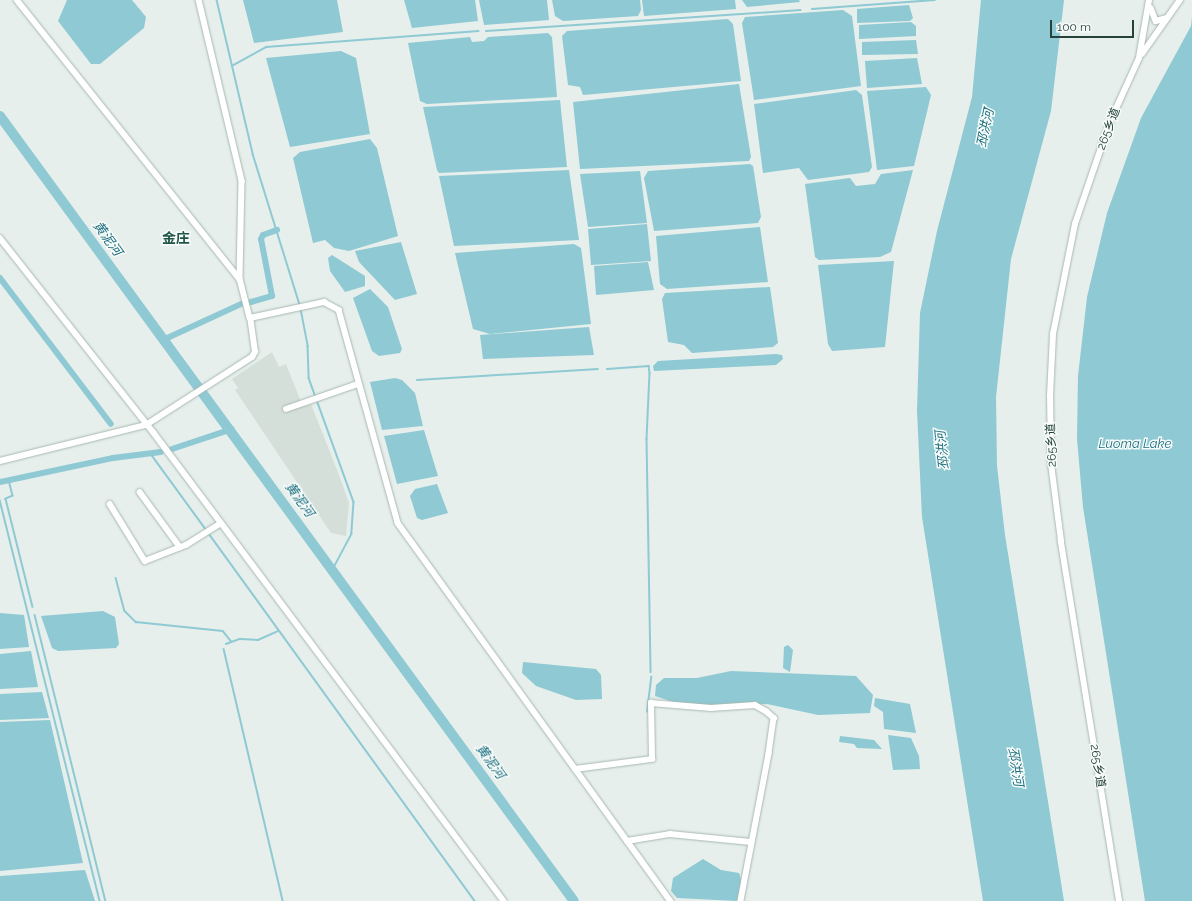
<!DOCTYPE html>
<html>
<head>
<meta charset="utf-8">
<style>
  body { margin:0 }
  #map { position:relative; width:1192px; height:901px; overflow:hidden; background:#e6efeb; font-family:Raleway,"Noto Sans SC",sans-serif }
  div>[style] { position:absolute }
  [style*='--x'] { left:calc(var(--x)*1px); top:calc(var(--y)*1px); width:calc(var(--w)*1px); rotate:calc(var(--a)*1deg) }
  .built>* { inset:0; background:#d4dfda }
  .water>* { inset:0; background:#8ec9d4 }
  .stream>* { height:1.5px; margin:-0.75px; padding:0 0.75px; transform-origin:0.75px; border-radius:0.75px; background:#8ec9d4 }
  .canal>* { height:6px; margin:-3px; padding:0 3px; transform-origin:3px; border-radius:3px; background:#8ec9d4 }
  .river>* { height:10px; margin:-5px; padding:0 5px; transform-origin:5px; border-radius:5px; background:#8ec9d4 }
  .roads { filter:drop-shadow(0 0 1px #a8b8b2) drop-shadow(0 0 1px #a8b8b2) }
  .minor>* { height:5.5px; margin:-2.75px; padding:0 2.75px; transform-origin:2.75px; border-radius:2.75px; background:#fff }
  span { translate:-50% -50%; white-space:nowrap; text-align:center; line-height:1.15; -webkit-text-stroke:3px #f7fbf9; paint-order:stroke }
  .street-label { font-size:12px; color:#24423a }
  .water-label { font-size:13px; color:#1c6f80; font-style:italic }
  .quarter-label { font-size:14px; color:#1f5548; font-weight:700 }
  .scale { position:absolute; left:1050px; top:20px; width:84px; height:18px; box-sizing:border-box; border:2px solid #24423a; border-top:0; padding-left:5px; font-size:12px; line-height:14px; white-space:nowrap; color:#24423a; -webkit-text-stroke:3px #f7fbf9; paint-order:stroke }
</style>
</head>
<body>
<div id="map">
  <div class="built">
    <div style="clip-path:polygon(272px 352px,279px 367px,286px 364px,303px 407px,311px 404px,339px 475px,349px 503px,346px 536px,331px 533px,235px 390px,238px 388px,232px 379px)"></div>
  </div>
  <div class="water">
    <div style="clip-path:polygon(67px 0,132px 0,146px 17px,144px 28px,100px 64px,91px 64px,58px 21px)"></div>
    <div style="clip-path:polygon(243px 0,337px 0,343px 32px,254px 43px)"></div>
    <div style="clip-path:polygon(404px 0,475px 0,478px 21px,412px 28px)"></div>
    <div style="clip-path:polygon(479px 0,547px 0,549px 20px,484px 25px)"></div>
    <div style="clip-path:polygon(552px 0,640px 0,641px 10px,638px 16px,563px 21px,555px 16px)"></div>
    <div style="clip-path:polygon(642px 0,735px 0,736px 9px,644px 16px)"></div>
    <div style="clip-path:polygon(742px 0,799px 0,800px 2px,747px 7px)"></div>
    <div style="clip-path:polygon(981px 0,1064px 0,1051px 111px,1011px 259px,996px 397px,997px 466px,1005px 535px,1064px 901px,983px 901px,922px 517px,917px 411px,920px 313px,937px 231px,972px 97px)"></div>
    <div style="clip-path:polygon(909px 5px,913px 18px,910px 21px,857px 23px,857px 9px)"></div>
    <div style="clip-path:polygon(843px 10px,852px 16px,861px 86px,754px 100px,742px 23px,745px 17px)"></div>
    <div style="clip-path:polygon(1192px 17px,1192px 901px,1145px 901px,1083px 507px,1077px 439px,1078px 376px,1087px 297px,1107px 213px,1141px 118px,1191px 26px)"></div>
    <div style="clip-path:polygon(728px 19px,733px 24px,741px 81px,583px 95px,580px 87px,568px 85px,562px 36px,567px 31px)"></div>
    <div style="clip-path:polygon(911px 22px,916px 26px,916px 36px,859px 39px,859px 25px)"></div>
    <div style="clip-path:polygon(548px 33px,552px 37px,557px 97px,427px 104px,420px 101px,408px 43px,470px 37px,472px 42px,484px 41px,488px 37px)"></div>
    <div style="clip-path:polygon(916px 40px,918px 54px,862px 55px,862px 42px)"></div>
    <div style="clip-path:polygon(341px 51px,356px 58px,370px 134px,290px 147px,266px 58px)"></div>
    <div style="clip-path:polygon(917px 58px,922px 84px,867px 88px,865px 61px)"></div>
    <div style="clip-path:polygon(739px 84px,751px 157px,749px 161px,580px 169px,573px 102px)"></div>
    <div style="clip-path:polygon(926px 87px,931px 95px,914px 166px,877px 170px,867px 91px)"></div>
    <div style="clip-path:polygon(856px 90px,862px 95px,872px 167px,869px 172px,808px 180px,799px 168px,763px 173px,754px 104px)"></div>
    <div style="clip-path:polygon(560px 100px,567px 167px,439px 173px,437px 170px,423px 107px)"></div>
    <div style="clip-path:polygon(370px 139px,377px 148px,398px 236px,349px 251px,334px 248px,325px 240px,313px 243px,293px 158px,300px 152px)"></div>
    <div style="clip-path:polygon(750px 164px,753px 166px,761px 217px,758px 223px,654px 231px,644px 178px,648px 171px)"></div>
    <div style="clip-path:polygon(569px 170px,579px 240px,454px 246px,439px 176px)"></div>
    <div style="clip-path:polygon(913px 170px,891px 252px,880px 257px,819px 260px,815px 257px,805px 184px,850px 178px,856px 186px,875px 184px,881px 174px)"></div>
    <div style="clip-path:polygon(640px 171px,647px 223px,588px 227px,580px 174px)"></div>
    <div style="clip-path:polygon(647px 224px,651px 261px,591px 265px,588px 229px)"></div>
    <div style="clip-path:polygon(760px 227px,768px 282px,667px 289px,660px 284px,656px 236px)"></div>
    <div style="clip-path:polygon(401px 242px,417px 294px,395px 300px,359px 262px,355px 251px)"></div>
    <div style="clip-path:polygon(574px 244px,581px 248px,591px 324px,490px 334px,473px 329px,455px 253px)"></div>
    <div style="clip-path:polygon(332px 255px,365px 276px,365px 286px,345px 292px,330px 271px,328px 258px)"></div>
    <div style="clip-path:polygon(894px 261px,885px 347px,832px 351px,828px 344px,818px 265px)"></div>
    <div style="clip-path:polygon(648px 262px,654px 290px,596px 295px,594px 266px)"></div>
    <div style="clip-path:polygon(770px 287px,778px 343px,773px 347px,692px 353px,684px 345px,668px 342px,662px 299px,665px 293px)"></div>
    <div style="clip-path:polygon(370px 289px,388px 307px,402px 349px,400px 353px,379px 356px,372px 351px,353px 298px)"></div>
    <div style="clip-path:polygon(589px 327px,594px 355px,483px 359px,480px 335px)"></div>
    <div style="clip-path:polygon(776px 354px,782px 355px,783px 359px,776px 365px,654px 371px,653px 366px,658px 361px)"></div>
    <div style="clip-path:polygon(395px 378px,402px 380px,415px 393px,423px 426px,382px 430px,370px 382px)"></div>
    <div style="clip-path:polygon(424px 430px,438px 476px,397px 484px,384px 436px)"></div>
    <div style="clip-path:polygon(437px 484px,448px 513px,422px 520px,417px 518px,410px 496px,415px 489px)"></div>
    <div style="clip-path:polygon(103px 611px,115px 617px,119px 644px,116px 648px,58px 651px,52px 648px,41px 616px)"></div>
    <div style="clip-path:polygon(0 613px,24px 615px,29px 647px,0 649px)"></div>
    <div style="clip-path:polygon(788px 645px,793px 650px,790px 672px,783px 668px,784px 647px)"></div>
    <div style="clip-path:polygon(31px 651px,38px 687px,0 689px,0 654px)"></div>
    <div style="clip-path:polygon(523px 662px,596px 669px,601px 675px,602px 699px,576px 700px,536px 686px,522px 673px)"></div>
    <div style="clip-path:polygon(731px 671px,856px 676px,873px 695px,870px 713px,818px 715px,767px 704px,712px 706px,676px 703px,655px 696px,656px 685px,664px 678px,697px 678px)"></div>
    <div style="clip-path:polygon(42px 692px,49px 718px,0 720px,0 694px)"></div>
    <div style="clip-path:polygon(875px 698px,910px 704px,916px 733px,884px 729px,883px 712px,874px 706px)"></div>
    <div style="clip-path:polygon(50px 720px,83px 863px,0 871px,0 722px)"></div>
    <div style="clip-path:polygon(888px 735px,911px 738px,919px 756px,920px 769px,893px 770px)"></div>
    <div style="clip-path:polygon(840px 736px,874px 740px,882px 749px,857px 748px,854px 744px,839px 742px)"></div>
    <div style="clip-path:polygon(703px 859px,721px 870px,739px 873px,742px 883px,737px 901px,677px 898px,671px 891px,673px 878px)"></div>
    <div style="clip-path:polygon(85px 870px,95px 901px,0 901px,0 876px)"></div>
  </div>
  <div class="stream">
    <div style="--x:217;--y:0;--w:158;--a:76.8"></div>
    <div style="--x:253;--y:154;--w:158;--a:72.7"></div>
    <div style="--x:812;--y:9;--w:123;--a:-4.2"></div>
    <div style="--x:486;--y:31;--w:315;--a:-3.8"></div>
    <div style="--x:232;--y:66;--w:39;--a:-29"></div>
    <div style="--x:266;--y:47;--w:213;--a:-4.3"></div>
    <div style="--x:301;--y:309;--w:38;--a:79"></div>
    <div style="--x:308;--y:346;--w:32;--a:88"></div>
    <div style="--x:309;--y:378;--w:132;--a:70.1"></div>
    <div style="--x:354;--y:502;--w:32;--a:94"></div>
    <div style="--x:352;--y:534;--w:38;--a:118"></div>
    <div style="--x:607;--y:369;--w:42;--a:-4.1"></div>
    <div style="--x:649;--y:366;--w:7;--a:82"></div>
    <div style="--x:650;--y:373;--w:66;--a:92.6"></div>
    <div style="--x:647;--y:439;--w:233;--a:89"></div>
    <div style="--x:417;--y:380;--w:181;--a:-3.5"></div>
    <div style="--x:151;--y:454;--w:92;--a:53.9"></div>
    <div style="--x:9;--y:480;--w:16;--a:76"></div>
    <div style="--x:13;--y:496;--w:8;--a:157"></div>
    <div style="--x:6;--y:499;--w:111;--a:76"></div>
    <div style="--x:0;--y:500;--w:413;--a:76"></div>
    <div style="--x:210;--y:535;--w:452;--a:54.1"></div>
    <div style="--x:116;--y:578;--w:34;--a:75"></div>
    <div style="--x:125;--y:611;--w:16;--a:45"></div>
    <div style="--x:136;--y:622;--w:87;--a:5.9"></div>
    <div style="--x:223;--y:631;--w:13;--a:51"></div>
    <div style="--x:35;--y:615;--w:295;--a:76.1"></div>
    <div style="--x:226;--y:644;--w:15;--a:-20"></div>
    <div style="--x:240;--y:639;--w:18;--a:3"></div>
    <div style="--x:258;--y:640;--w:22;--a:-24"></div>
    <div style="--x:224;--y:649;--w:259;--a:76.8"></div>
    <div style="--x:647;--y:712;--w:35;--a:-83"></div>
  </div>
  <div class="canal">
    <div style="--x:0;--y:278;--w:183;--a:52.8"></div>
    <div style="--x:251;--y:302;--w:22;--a:-16"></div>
    <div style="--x:272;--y:296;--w:58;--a:-100.9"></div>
    <div style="--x:261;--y:239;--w:4;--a:-63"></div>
    <div style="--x:263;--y:235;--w:15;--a:-20"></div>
    <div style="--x:165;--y:339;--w:84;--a:-24.7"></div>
    <div style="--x:172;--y:449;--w:63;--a:-18.4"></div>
    <div style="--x:0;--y:482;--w:116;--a:-12"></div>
    <div style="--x:113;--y:458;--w:48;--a:-7.1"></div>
  </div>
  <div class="river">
    <div style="--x:0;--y:116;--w:972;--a:53.83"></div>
  </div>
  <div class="roads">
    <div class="minor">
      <div style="--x:17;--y:0;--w:357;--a:51.4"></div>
      <div style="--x:199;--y:0;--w:186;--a:76.6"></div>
      <div style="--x:242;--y:181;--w:98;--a:91.2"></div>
      <div style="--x:240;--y:279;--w:40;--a:75.6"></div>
      <div style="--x:250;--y:318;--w:76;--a:-12.2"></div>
      <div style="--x:324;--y:302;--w:17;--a:28"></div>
      <div style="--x:339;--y:310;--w:221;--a:74.5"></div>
      <div style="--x:398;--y:523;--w:466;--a:54.2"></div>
      <div style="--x:1151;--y:8;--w:14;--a:69"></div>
      <div style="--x:1156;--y:21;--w:11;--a:-15"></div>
      <div style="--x:1142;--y:54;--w:66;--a:-54.9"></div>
      <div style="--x:0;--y:238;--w:248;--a:51.7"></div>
      <div style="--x:154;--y:433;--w:584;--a:53.21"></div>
      <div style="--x:286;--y:409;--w:76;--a:-19.1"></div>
      <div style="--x:0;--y:461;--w:150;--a:-13.9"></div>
      <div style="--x:146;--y:425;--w:126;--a:-32.7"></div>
      <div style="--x:252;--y:357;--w:6;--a:-59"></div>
      <div style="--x:255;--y:352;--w:34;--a:-98"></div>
      <div style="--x:140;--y:492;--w:68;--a:54"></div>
      <div style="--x:110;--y:504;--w:67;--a:58.4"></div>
      <div style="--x:145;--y:561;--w:44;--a:-21.3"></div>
      <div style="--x:186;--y:545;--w:40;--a:-32"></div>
      <div style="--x:575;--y:769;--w:78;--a:-7.4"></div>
      <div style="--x:652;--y:759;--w:56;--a:-91"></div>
      <div style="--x:651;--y:703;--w:60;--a:4.8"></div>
      <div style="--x:711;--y:708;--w:44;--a:-3.9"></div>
      <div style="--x:755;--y:705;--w:13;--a:29"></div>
      <div style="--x:766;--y:711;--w:11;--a:41"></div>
      <div style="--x:774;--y:718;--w:36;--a:98"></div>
      <div style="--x:769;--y:754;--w:150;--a:100.8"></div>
      <div style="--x:627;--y:841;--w:44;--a:-9.2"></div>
      <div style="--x:670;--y:834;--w:81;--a:5.6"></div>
      <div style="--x:1119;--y:901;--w:365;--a:-99.2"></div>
      <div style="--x:1061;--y:541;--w:78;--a:-97.4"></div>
      <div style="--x:1051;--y:464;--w:68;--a:-90.8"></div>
      <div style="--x:1050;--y:396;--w:62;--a:-87.2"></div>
      <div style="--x:1053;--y:334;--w:112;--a:-78.7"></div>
      <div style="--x:1075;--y:224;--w:108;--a:-71.1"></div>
      <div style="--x:1110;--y:122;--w:70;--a:-65.6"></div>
      <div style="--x:1139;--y:58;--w:59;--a:-80.2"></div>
    </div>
  </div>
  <div class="street-label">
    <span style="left:1109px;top:129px;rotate:-69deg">265乡道</span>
    <span style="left:1052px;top:445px;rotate:-92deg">265乡道</span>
    <span style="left:1097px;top:766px;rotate:81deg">265乡道</span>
  </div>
  <div class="water-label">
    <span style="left:986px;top:128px;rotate:-78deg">邳洪河</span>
    <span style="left:107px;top:239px;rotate:54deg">黄泥河</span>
    <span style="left:1135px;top:444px">Luoma Lake</span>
    <span style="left:943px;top:450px;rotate:-96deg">邳洪河</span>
    <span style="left:299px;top:500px;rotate:54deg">黄泥河</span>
    <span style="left:490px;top:762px;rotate:54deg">黄泥河</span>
    <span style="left:1015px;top:767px;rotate:81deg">邳洪河</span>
  </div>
  <div class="quarter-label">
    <span style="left:176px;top:238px">金庄</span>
  </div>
  <div class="scale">100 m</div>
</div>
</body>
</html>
